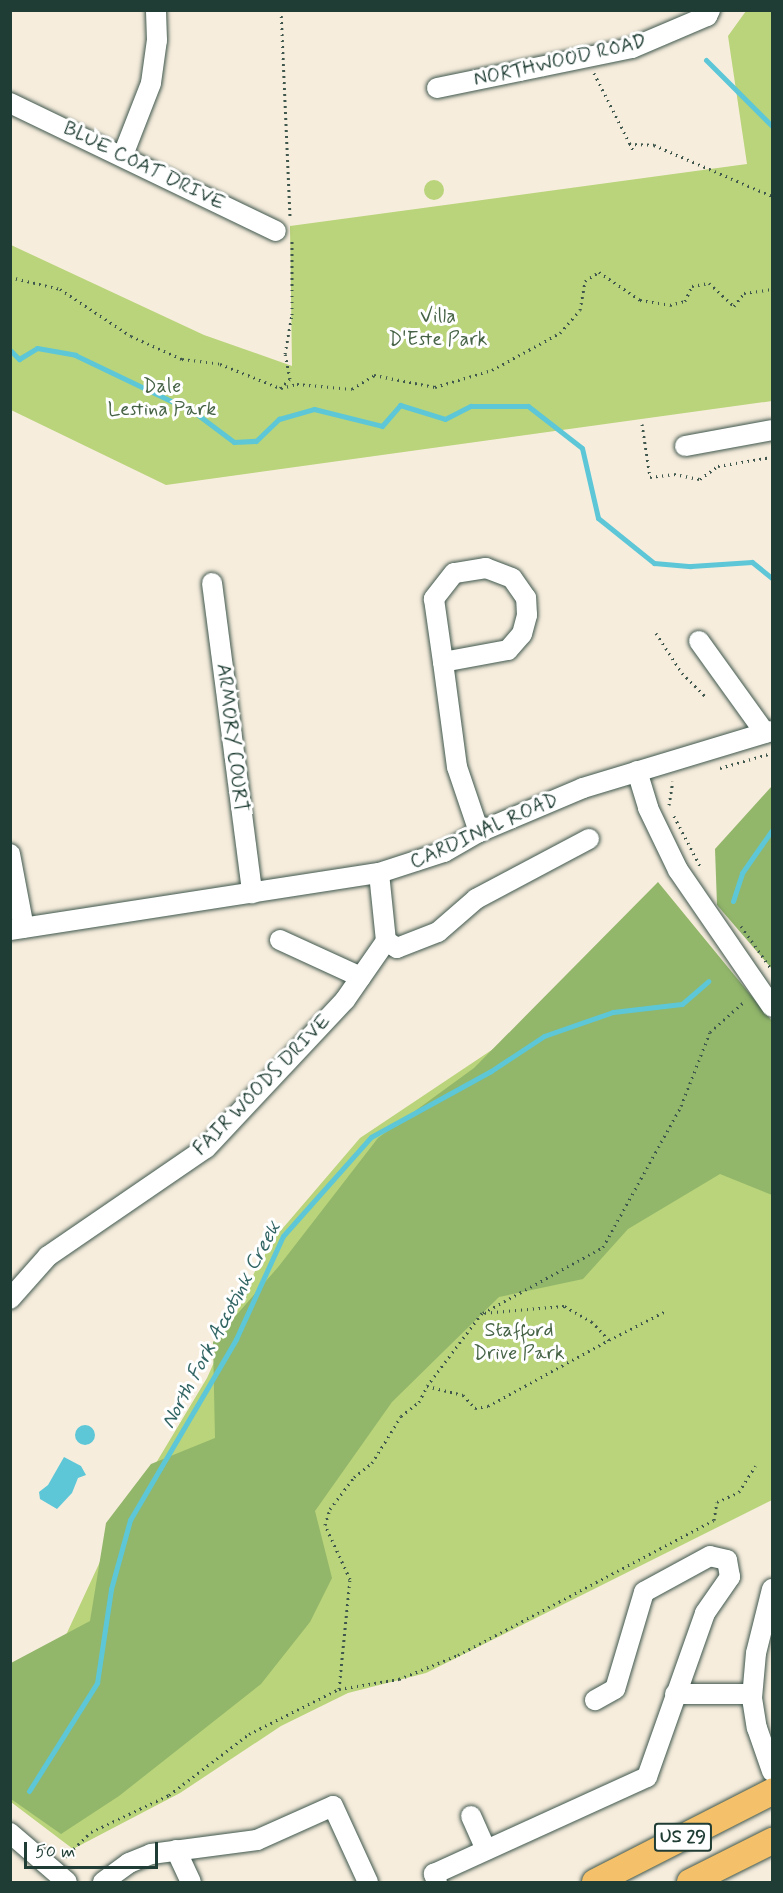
<!DOCTYPE html>
<html>
<head>
<meta charset="utf-8">
<style>
  body { margin:0 }
  #map { position:relative; width:783px; height:1893px; overflow:hidden; background:#f7eddd; font-family:Mynerve,sans-serif }
  div>[style] { position:absolute }
  [style*='--x'] { left:calc(var(--x)*1px); top:calc(var(--y)*1px); width:calc(var(--w)*1px); rotate:calc(var(--a)*1deg) }
  .green>* { inset:0; background:#b9d47a }
  .round { border-radius:50% }
  .forest>* { inset:0; background:#92b66a }
  .water>* { inset:0; background:#5dc7d8 }
  .stream>* { height:5px; margin:-2.5px; padding:0 2.5px; transform-origin:2.5px; border-radius:2.5px; background:#5dc7d8 }
  .path>* { height:3px; margin-top:-1.5px; transform-origin:0; background:repeating-linear-gradient(90deg,#3f574d 0 1.5px,transparent 0 6px) }
  .roads { filter:drop-shadow(0 0 2px #3f574d) drop-shadow(0 0 2px #3f574d) }
  .minor>* { height:20px; margin:-10px; padding:0 10px; transform-origin:10px; border-radius:10px; background:#fff }
  .major>* { height:26px; margin:-13px; padding:0 13px; transform-origin:13px; border-radius:13px; background:#f4c16a }
  span { translate:-50% -50%; white-space:nowrap; text-align:center; line-height:1.15; -webkit-text-stroke:6px #fff; paint-order:stroke }
  .shield-label span { padding:2px 4px; background:#fff; border:2px solid; border-radius:4px; -webkit-text-stroke-width:0 }
  .shield-label { font-size:18px; color:#1f3d34; font-weight:700 }
  .street-label { font-size:20px; color:#1f3d34 }
  .park-label { font-size:20px; color:#466346 }
  .water-label { font-size:21px; color:#326665; font-style:italic }
  .frame { position:absolute; inset:0; border:12px solid #1f3d34; pointer-events:none }
  .scale { position:absolute; left:24px; top:1842px; width:134px; height:27px; box-sizing:border-box; border:3px solid #1f3d34; border-top:0; padding-left:8px; font-size:18px; line-height:21px; white-space:nowrap; color:#1f3d34; -webkit-text-stroke:4px #fff; paint-order:stroke }
</style>
</head>
<body>
<div id="map">
  <div class="green">
    <div style="clip-path:polygon(746px 11px,772px 11px,772px 401px,166px 485px,11px 410px,11px 245px,204px 335px,292px 366px,290px 226px,747px 164px,728px 36px)"></div>
    <div class="round" style="left:424px;top:180px;width:20px;height:20px"></div>
    <div style="clip-path:polygon(686px 920px,772px 1037px,772px 1500px,426px 1673px,348px 1693px,281px 1726px,180px 1793px,73px 1849px,11px 1802px,10px 1674px,40px 1691px,111px 1538px,207px 1378px,265px 1249px,360px 1138px)"></div>
  </div>
  <div class="forest">
    <div style="clip-path:polygon(772px 786px,772px 969px,717px 905px,715px 849px)"></div>
    <div style="clip-path:polygon(658px 882px,772px 1021px,772px 1195px,720px 1174px,628px 1229px,583px 1279px,499px 1297px,392px 1402px,315px 1511px,332px 1578px,310px 1622px,261px 1684px,119px 1796px,61px 1834px,11px 1799px,11px 1663px,90px 1621px,106px 1523px,151px 1464px,215px 1438px,213px 1342px,279px 1266px,378px 1138px,474px 1068px)"></div>
  </div>
  <div class="water">
    <div class="round" style="left:75px;top:1425px;width:20px;height:20px"></div>
    <div style="clip-path:polygon(64px 1457px,81px 1466px,86px 1475px,78px 1478px,72px 1493px,57px 1509px,40px 1499px,39px 1492px,48px 1485px)"></div>
  </div>
  <div class="stream">
    <div style="--x:706;--y:60;--w:93;--a:45"></div>
    <div style="--x:10;--y:350;--w:13;--a:45"></div>
    <div style="--x:19;--y:359;--w:21;--a:-31"></div>
    <div style="--x:37;--y:348;--w:39;--a:10"></div>
    <div style="--x:75;--y:355;--w:132;--a:25.6"></div>
    <div style="--x:194;--y:412;--w:50;--a:36.9"></div>
    <div style="--x:234;--y:442;--w:22;--a:-3"></div>
    <div style="--x:256;--y:441;--w:32;--a:-44"></div>
    <div style="--x:279;--y:419;--w:36;--a:-16"></div>
    <div style="--x:314;--y:409;--w:70;--a:14"></div>
    <div style="--x:382;--y:426;--w:28;--a:-49"></div>
    <div style="--x:400;--y:405;--w:47;--a:17.3"></div>
    <div style="--x:445;--y:419;--w:29;--a:-27"></div>
    <div style="--x:471;--y:406;--w:57;--a:0"></div>
    <div style="--x:528;--y:406;--w:68;--a:37.9"></div>
    <div style="--x:582;--y:448;--w:72;--a:77.1"></div>
    <div style="--x:598;--y:518;--w:72;--a:38.8"></div>
    <div style="--x:654;--y:563;--w:37;--a:5"></div>
    <div style="--x:691;--y:566;--w:61;--a:-3.8"></div>
    <div style="--x:752;--y:562;--w:26;--a:39"></div>
    <div style="--x:733;--y:901;--w:29;--a:-72"></div>
    <div style="--x:742;--y:873;--w:52;--a:-55.1"></div>
    <div style="--x:29;--y:1791;--w:128;--a:-57.8"></div>
    <div style="--x:97;--y:1683;--w:95;--a:-81.5"></div>
    <div style="--x:111;--y:1589;--w:72;--a:-74.6"></div>
    <div style="--x:130;--y:1520;--w:210;--a:-59.6"></div>
    <div style="--x:236;--y:1339;--w:113;--a:-65.5"></div>
    <div style="--x:283;--y:1236;--w:132;--a:-48.4"></div>
    <div style="--x:371;--y:1137;--w:137;--a:-28.8"></div>
    <div style="--x:491;--y:1071;--w:64;--a:-33.4"></div>
    <div style="--x:544;--y:1036;--w:73;--a:-19.2"></div>
    <div style="--x:613;--y:1012;--w:69;--a:-6.6"></div>
    <div style="--x:682;--y:1004;--w:35;--a:-41"></div>
  </div>
  <div class="path">
    <div style="--x:281;--y:10;--w:209;--a:87.5"></div>
    <div style="--x:594;--y:73;--w:89;--a:63.1"></div>
    <div style="--x:629;--y:144;--w:25;--a:2"></div>
    <div style="--x:654;--y:145;--w:129;--a:23.4"></div>
    <div style="--x:10;--y:277;--w:51;--a:13.5"></div>
    <div style="--x:60;--y:289;--w:85;--a:33.5"></div>
    <div style="--x:131;--y:336;--w:56;--a:24.3"></div>
    <div style="--x:182;--y:359;--w:38;--a:7"></div>
    <div style="--x:220;--y:364;--w:65;--a:21.8"></div>
    <div style="--x:280;--y:388;--w:13;--a:-42"></div>
    <div style="--x:290;--y:379;--w:25;--a:-101"></div>
    <div style="--x:285;--y:354;--w:40;--a:-80"></div>
    <div style="--x:292;--y:315;--w:75;--a:-90"></div>
    <div style="--x:281;--y:388;--w:16;--a:-14"></div>
    <div style="--x:297;--y:384;--w:55;--a:5.2"></div>
    <div style="--x:352;--y:389;--w:26;--a:-32"></div>
    <div style="--x:374;--y:375;--w:62;--a:11.1"></div>
    <div style="--x:435;--y:387;--w:59;--a:-16.6"></div>
    <div style="--x:492;--y:370;--w:77;--a:-28.6"></div>
    <div style="--x:560;--y:333;--w:30;--a:-49"></div>
    <div style="--x:580;--y:310;--w:29;--a:-80"></div>
    <div style="--x:585;--y:281;--w:17;--a:-33"></div>
    <div style="--x:599;--y:272;--w:50;--a:34.3"></div>
    <div style="--x:640;--y:300;--w:30;--a:9"></div>
    <div style="--x:670;--y:305;--w:16;--a:-15"></div>
    <div style="--x:685;--y:301;--w:17;--a:-65"></div>
    <div style="--x:692;--y:286;--w:17;--a:-10"></div>
    <div style="--x:709;--y:283;--w:34;--a:43"></div>
    <div style="--x:734;--y:306;--w:16;--a:-52"></div>
    <div style="--x:744;--y:293;--w:28;--a:-8"></div>
    <div style="--x:642;--y:424;--w:54;--a:81.4"></div>
    <div style="--x:650;--y:477;--w:24;--a:-7"></div>
    <div style="--x:674;--y:474;--w:26;--a:11"></div>
    <div style="--x:700;--y:479;--w:22;--a:-36"></div>
    <div style="--x:718;--y:466;--w:55;--a:-9.5"></div>
    <div style="--x:656;--y:633;--w:48;--a:57"></div>
    <div style="--x:682;--y:673;--w:34;--a:45"></div>
    <div style="--x:720;--y:768;--w:54;--a:-16.1"></div>
    <div style="--x:669;--y:805;--w:24;--a:-81"></div>
    <div style="--x:674;--y:816;--w:56;--a:62.5"></div>
    <div style="--x:741;--y:926;--w:54;--a:54.8"></div>
    <div style="--x:483;--y:1313;--w:137;--a:-28.8"></div>
    <div style="--x:603;--y:1247;--w:161;--a:-61"></div>
    <div style="--x:681;--y:1106;--w:79;--a:-68.6"></div>
    <div style="--x:710;--y:1032;--w:48;--a:-41.6"></div>
    <div style="--x:609;--y:1340;--w:64;--a:-27"></div>
    <div style="--x:339;--y:1689;--w:111;--a:-84.3"></div>
    <div style="--x:350;--y:1579;--w:60;--a:-114.8"></div>
    <div style="--x:325;--y:1525;--w:17;--a:-73"></div>
    <div style="--x:330;--y:1509;--w:40;--a:-53"></div>
    <div style="--x:354;--y:1477;--w:23;--a:-38"></div>
    <div style="--x:372;--y:1463;--w:55;--a:-58.3"></div>
    <div style="--x:401;--y:1416;--w:23;--a:-38"></div>
    <div style="--x:419;--y:1402;--w:18;--a:-63"></div>
    <div style="--x:427;--y:1386;--w:37;--a:14"></div>
    <div style="--x:463;--y:1395;--w:18;--a:47"></div>
    <div style="--x:475;--y:1408;--w:13;--a:-9"></div>
    <div style="--x:488;--y:1406;--w:138;--a:-28.6"></div>
    <div style="--x:609;--y:1340;--w:25;--a:-133"></div>
    <div style="--x:592;--y:1322;--w:32;--a:-150"></div>
    <div style="--x:564;--y:1306;--w:82;--a:175.1"></div>
    <div style="--x:482;--y:1313;--w:91;--a:127"></div>
    <div style="--x:65;--y:1857;--w:36;--a:-44"></div>
    <div style="--x:91;--y:1832;--w:86;--a:-25.4"></div>
    <div style="--x:169;--y:1795;--w:101;--a:-37.3"></div>
    <div style="--x:249;--y:1734;--w:101;--a:-26.6"></div>
    <div style="--x:339;--y:1689;--w:61;--a:-9.5"></div>
    <div style="--x:399;--y:1679;--w:64;--a:-22.1"></div>
    <div style="--x:458;--y:1655;--w:289;--a:-27.8"></div>
    <div style="--x:714;--y:1520;--w:18;--a:-81"></div>
    <div style="--x:717;--y:1502;--w:24;--a:-24"></div>
    <div style="--x:739;--y:1492;--w:31;--a:-58"></div>
  </div>
  <div class="roads">
    <div class="minor">
      <div style="--x:437;--y:88;--w:199;--a:-11.6"></div>
      <div style="--x:632;--y:48;--w:82;--a:-23.1"></div>
      <div style="--x:707;--y:16;--w:7;--a:-63"></div>
      <div style="--x:10;--y:103;--w:295;--a:25.7"></div>
      <div style="--x:123;--y:155;--w:77;--a:-68.7"></div>
      <div style="--x:151;--y:83;--w:43;--a:-82.1"></div>
      <div style="--x:157;--y:40;--w:30;--a:-92"></div>
      <div style="--x:685;--y:446;--w:88;--a:-10.4"></div>
      <div style="--x:212;--y:583;--w:313;--a:82.6"></div>
      <div style="--x:699;--y:641;--w:113;--a:54.3"></div>
      <div style="--x:443;--y:662;--w:66;--a:-10.5"></div>
      <div style="--x:508;--y:650;--w:21;--a:-49"></div>
      <div style="--x:522;--y:634;--w:20;--a:-75"></div>
      <div style="--x:527;--y:615;--w:17;--a:-93"></div>
      <div style="--x:526;--y:598;--w:24;--a:-125"></div>
      <div style="--x:512;--y:578;--w:28;--a:-159"></div>
      <div style="--x:486;--y:568;--w:32;--a:171"></div>
      <div style="--x:454;--y:573;--w:33;--a:128"></div>
      <div style="--x:434;--y:599;--w:64;--a:81.9"></div>
      <div style="--x:443;--y:662;--w:106;--a:82.4"></div>
      <div style="--x:457;--y:767;--w:69;--a:71.3"></div>
      <div style="--x:637;--y:771;--w:39;--a:73"></div>
      <div style="--x:648;--y:808;--w:69;--a:64.2"></div>
      <div style="--x:678;--y:870;--w:166;--a:55.5"></div>
      <div style="--x:10;--y:854;--w:75;--a:79.3"></div>
      <div style="--x:10;--y:930;--w:373;--a:-8.8"></div>
      <div style="--x:379;--y:873;--w:68;--a:-17.9"></div>
      <div style="--x:444;--y:852;--w:40;--a:-29.7"></div>
      <div style="--x:479;--y:832;--w:113;--a:-22.9"></div>
      <div style="--x:583;--y:788;--w:197;--a:-16.8"></div>
      <div style="--x:280;--y:940;--w:89;--a:24.6"></div>
      <div style="--x:386;--y:941;--w:13;--a:32"></div>
      <div style="--x:397;--y:948;--w:44;--a:-21.3"></div>
      <div style="--x:438;--y:932;--w:50;--a:-41"></div>
      <div style="--x:476;--y:899;--w:128;--a:-28"></div>
      <div style="--x:10;--y:1299;--w:57;--a:-48.5"></div>
      <div style="--x:48;--y:1256;--w:191;--a:-34.4"></div>
      <div style="--x:206;--y:1148;--w:203;--a:-46.8"></div>
      <div style="--x:345;--y:1000;--w:72;--a:-55.2"></div>
      <div style="--x:386;--y:941;--w:68;--a:-95.9"></div>
      <div style="--x:772;--y:1589;--w:66;--a:104"></div>
      <div style="--x:756;--y:1653;--w:45;--a:95.1"></div>
      <div style="--x:752;--y:1698;--w:30;--a:81"></div>
      <div style="--x:757;--y:1728;--w:46;--a:70.8"></div>
      <div style="--x:675;--y:1694;--w:77;--a:0"></div>
      <div style="--x:471;--y:1816;--w:37;--a:66"></div>
      <div style="--x:10;--y:1833;--w:75;--a:40.7"></div>
      <div style="--x:176;--y:1850;--w:35;--a:65"></div>
      <div style="--x:103;--y:1882;--w:32;--a:-36"></div>
      <div style="--x:129;--y:1863;--w:24;--a:-22"></div>
      <div style="--x:151;--y:1854;--w:107;--a:-7.5"></div>
      <div style="--x:257;--y:1840;--w:83;--a:-24.1"></div>
      <div style="--x:333;--y:1806;--w:84;--a:65.3"></div>
      <div style="--x:437;--y:1882;--w:9;--a:-111"></div>
      <div style="--x:434;--y:1874;--w:234;--a:-24.5"></div>
      <div style="--x:647;--y:1777;--w:174;--a:-70.5"></div>
      <div style="--x:705;--y:1613;--w:44;--a:-55.2"></div>
      <div style="--x:730;--y:1577;--w:17;--a:-100"></div>
      <div style="--x:727;--y:1560;--w:17;--a:-167"></div>
      <div style="--x:710;--y:1556;--w:75;--a:151.4"></div>
      <div style="--x:644;--y:1592;--w:101;--a:106.6"></div>
      <div style="--x:615;--y:1689;--w:23;--a:151"></div>
    </div>
    <div class="major">
      <div style="--x:595;--y:1882;--w:199;--a:-27"></div>
      <div style="--x:690;--y:1882;--w:92;--a:-26.6"></div>
    </div>
  </div>
  <div class="shield-label">
    <span style="left:683px;top:1837px">US 29</span>
  </div>
  <div class="street-label">
    <span style="left:560px;top:61px;rotate:-13deg">NORTHWOOD ROAD</span>
    <span style="left:144px;top:166px;rotate:26deg">BLUE COAT DRIVE</span>
    <span style="left:232px;top:738px;rotate:83deg">ARMORY COURT</span>
    <span style="left:484px;top:831px;rotate:-24deg">CARDINAL ROAD</span>
    <span style="left:262px;top:1085px;rotate:-46deg">FAIR WOODS DRIVE</span>
  </div>
  <div class="park-label">
    <span style="left:438px;top:328px">Villa<br>D'Este Park</span>
    <span style="left:162px;top:398px">Dale<br>Lestina Park</span>
    <span style="left:519px;top:1342px">Stafford<br>Drive Park</span>
  </div>
  <div class="water-label">
    <span style="left:221px;top:1325px;rotate:-62deg">North Fork Accotink Creek</span>
  </div>
  <div class="frame"></div>
  <div class="scale">50 m</div>
</div>
</body>
</html>
